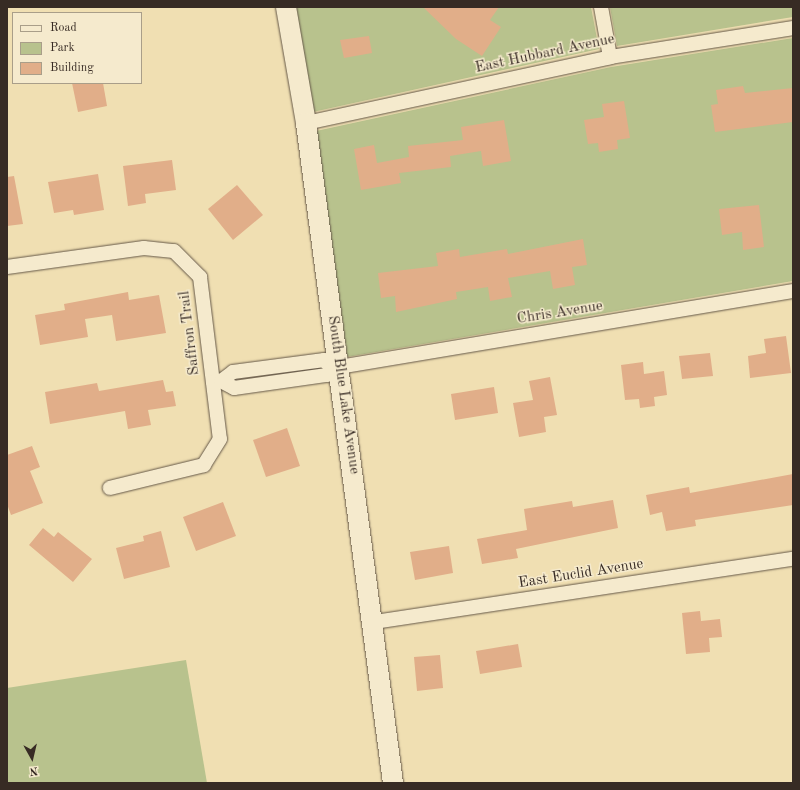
<!DOCTYPE html>
<html>
<head>
<meta charset="utf-8">
<style>
  body { margin:0 }
  #map { position:relative; width:800px; height:790px; overflow:hidden; background:#f0dfb2; font-family:"Old Standard TT",serif }
  div>[style] { position:absolute }
  [style*='--x'] { left:calc(var(--x)*1px); top:calc(var(--y)*1px); width:calc(var(--w)*1px); rotate:calc(var(--a)*1deg) }
  .green>* { inset:0; background:#b8c28d }
  .building>* { inset:0; background:#e1ae89 }
  .roads { filter:drop-shadow(0 0 1px #655848) drop-shadow(0 0 1px #655848) }
  .minor>* { height:14px; margin:-7px; padding:0 7px; transform-origin:7px; border-radius:7px; background:#f5eacd }
  .secondary>* { height:20px; margin:-10px; padding:0 10px; transform-origin:10px; border-radius:10px; background:#f5eacd }
  span { translate:-50% -50%; white-space:nowrap; text-align:center; line-height:1.15; -webkit-text-stroke:3px #f5eacd; paint-order:stroke }
  .street-label { font-size:15px; color:#372b24 }
  .frame { position:absolute; inset:0; border:8px solid #372b24; pointer-events:none }
  .legend { position:absolute; left:12px; top:12px; width:130px; height:72px; box-sizing:border-box; background:#f5eacd; border:1px solid #a99e89; margin:0; padding:5px 7px; list-style:none; font-size:12px; color:#372b24 }
  .legend li { display:flex; align-items:center; gap:8px; height:20px }
  .legend b { width:20px; border:1px solid #a99e89 }
  .north { position:absolute; left:12px; top:738px; width:40px; height:40px; -webkit-text-stroke:3px #f5eacd; paint-order:stroke; rotate:172deg; font-size:11px; font-weight:700; line-height:16px; text-align:center; color:#372b24 }
  .north::after { content:''; display:block; margin:auto; width:14px; height:18px; background:#372b24; clip-path:polygon(50% 0,100% 100%,50% 72%,0 100%) }
</style>
</head>
<body>
<div id="map">
  <div class="green">
    <div style="clip-path:polygon(295px 7px,591px 7px,599px 49px,313px 112px)"></div>
    <div style="clip-path:polygon(610px 7px,793px 7px,793px 17px,617px 46px)"></div>
    <div style="clip-path:polygon(793px 38px,793px 281px,347px 357px,316px 131px,611px 67px)"></div>
    <div style="clip-path:polygon(186px 660px,207px 783px,7px 783px,7px 688px)"></div>
  </div>
  <div class="building">
    <div style="clip-path:polygon(423px 7px,499px 7px,490px 20px,501px 27px,482px 56px,456px 39px)"></div>
    <div style="clip-path:polygon(369px 36px,372px 53px,344px 58px,340px 40px)"></div>
    <div style="clip-path:polygon(72px 83px,103px 83px,107px 106px,78px 112px)"></div>
    <div style="clip-path:polygon(743px 86px,745px 93px,793px 88px,793px 122px,715px 132px,711px 105px,718px 104px,716px 90px)"></div>
    <div style="clip-path:polygon(624px 101px,630px 138px,617px 140px,618px 149px,599px 152px,598px 143px,588px 144px,584px 120px,604px 117px,602px 104px)"></div>
    <div style="clip-path:polygon(504px 120px,511px 161px,483px 166px,481px 151px,450px 156px,451px 167px,399px 173px,401px 183px,361px 190px,354px 149px,374px 145px,377px 163px,409px 157px,408px 146px,463px 140px,461px 127px)"></div>
    <div style="clip-path:polygon(172px 160px,176px 190px,145px 194px,146px 203px,128px 206px,123px 166px)"></div>
    <div style="clip-path:polygon(98px 174px,104px 210px,74px 215px,73px 210px,54px 213px,48px 182px)"></div>
    <div style="clip-path:polygon(14px 176px,23px 224px,7px 226px,7px 177px)"></div>
    <div style="clip-path:polygon(237px 185px,263px 215px,233px 240px,208px 209px)"></div>
    <div style="clip-path:polygon(759px 205px,764px 247px,743px 250px,742px 232px,722px 235px,719px 209px)"></div>
    <div style="clip-path:polygon(583px 239px,587px 265px,572px 267px,575px 285px,553px 289px,550px 271px,508px 278px,512px 297px,490px 301px,488px 287px,456px 292px,457px 299px,396px 312px,395px 296px,381px 298px,378px 273px,438px 266px,436px 253px,459px 249px,460px 257px,507px 249px,508px 254px)"></div>
    <div style="clip-path:polygon(128px 292px,129px 300px,159px 295px,166px 333px,116px 341px,112px 315px,85px 319px,88px 337px,40px 345px,35px 315px,65px 310px,64px 304px)"></div>
    <div style="clip-path:polygon(786px 336px,791px 373px,750px 378px,748px 356px,766px 353px,764px 339px)"></div>
    <div style="clip-path:polygon(710px 353px,713px 376px,682px 379px,679px 356px)"></div>
    <div style="clip-path:polygon(643px 362px,644px 374px,664px 371px,667px 395px,654px 397px,655px 406px,640px 408px,639px 399px,625px 400px,621px 365px)"></div>
    <div style="clip-path:polygon(550px 377px,557px 415px,544px 417px,546px 432px,519px 437px,513px 403px,533px 400px,529px 381px)"></div>
    <div style="clip-path:polygon(163px 380px,166px 392px,173px 391px,176px 406px,148px 410px,151px 425px,128px 429px,125px 411px,50px 424px,45px 392px,97px 383px,99px 391px)"></div>
    <div style="clip-path:polygon(494px 387px,498px 413px,455px 420px,451px 394px)"></div>
    <div style="clip-path:polygon(287px 428px,300px 466px,266px 477px,253px 440px)"></div>
    <div style="clip-path:polygon(32px 446px,40px 467px,30px 471px,43px 503px,11px 515px,7px 504px,7px 455px)"></div>
    <div style="clip-path:polygon(793px 474px,793px 505px,695px 520px,696px 526px,666px 531px,662px 512px,650px 515px,646px 495px,689px 487px,690px 493px)"></div>
    <div style="clip-path:polygon(613px 500px,618px 528px,516px 549px,518px 558px,482px 564px,477px 539px,527px 530px,524px 509px,572px 501px,573px 507px)"></div>
    <div style="clip-path:polygon(223px 502px,236px 536px,196px 551px,183px 517px)"></div>
    <div style="clip-path:polygon(43px 528px,54px 537px,58px 532px,92px 559px,73px 582px,29px 545px)"></div>
    <div style="clip-path:polygon(161px 531px,170px 567px,124px 579px,116px 548px,144px 541px,143px 536px)"></div>
    <div style="clip-path:polygon(449px 546px,453px 573px,415px 580px,410px 552px)"></div>
    <div style="clip-path:polygon(700px 611px,701px 621px,720px 619px,722px 637px,709px 638px,710px 652px,686px 654px,682px 613px)"></div>
    <div style="clip-path:polygon(518px 644px,522px 667px,480px 674px,476px 651px)"></div>
    <div style="clip-path:polygon(440px 655px,443px 688px,417px 691px,414px 657px)"></div>
  </div>
  <div class="roads">
    <div class="minor">
      <div style="--x:601;--y:7;--w:51;--a:79.8"></div>
      <div style="--x:306;--y:123;--w:311;--a:-12.2"></div>
      <div style="--x:610;--y:57;--w:185;--a:-9"></div>
      <div style="--x:7;--y:267;--w:138;--a:-7.9"></div>
      <div style="--x:144;--y:248;--w:30;--a:6"></div>
      <div style="--x:174;--y:251;--w:37;--a:45"></div>
      <div style="--x:200;--y:277;--w:163;--a:83"></div>
      <div style="--x:220;--y:439;--w:31;--a:122"></div>
      <div style="--x:204;--y:465;--w:97;--a:166.3"></div>
      <div style="--x:221;--y:381;--w:15;--a:-37"></div>
      <div style="--x:233;--y:372;--w:92;--a:-7.5"></div>
      <div style="--x:324;--y:360;--w:11;--a:45"></div>
      <div style="--x:213;--y:382;--w:8;--a:-7"></div>
      <div style="--x:221;--y:381;--w:15;--a:28"></div>
      <div style="--x:234;--y:388;--w:94;--a:-8"></div>
      <div style="--x:327;--y:375;--w:9;--a:-54"></div>
      <div style="--x:332;--y:368;--w:7;--a:-8"></div>
      <div style="--x:339;--y:367;--w:460;--a:-9.5"></div>
      <div style="--x:374;--y:622;--w:424;--a:-8.6"></div>
    </div>
    <div class="secondary">
      <div style="--x:286;--y:7;--w:118;--a:80.2"></div>
      <div style="--x:306;--y:123;--w:666;--a:82.49"></div>
    </div>
  </div>
  <div class="street-label">
    <span style="left:545px;top:54px;rotate:-12deg">East Hubbard Avenue</span>
    <span style="left:560px;top:313px;rotate:-9deg">Chris Avenue</span>
    <span style="left:190px;top:333px;rotate:-97deg">Saffron Trail</span>
    <span style="left:343px;top:395px;rotate:82deg">South Blue Lake Avenue</span>
    <span style="left:581px;top:574px;rotate:-9deg">East Euclid Avenue</span>
  </div>
  <div class="frame"></div>
  <ul class="legend">
  <li><b style="height:5px;background:#f5eacd"></b>Road</li>
  <li><b style="height:11px;background:#b8c28d"></b>Park</li>
  <li><b style="height:11px;background:#e1ae89"></b>Building</li>
  </ul>
  <div class="north">N</div>
</div>
</body>
</html>
